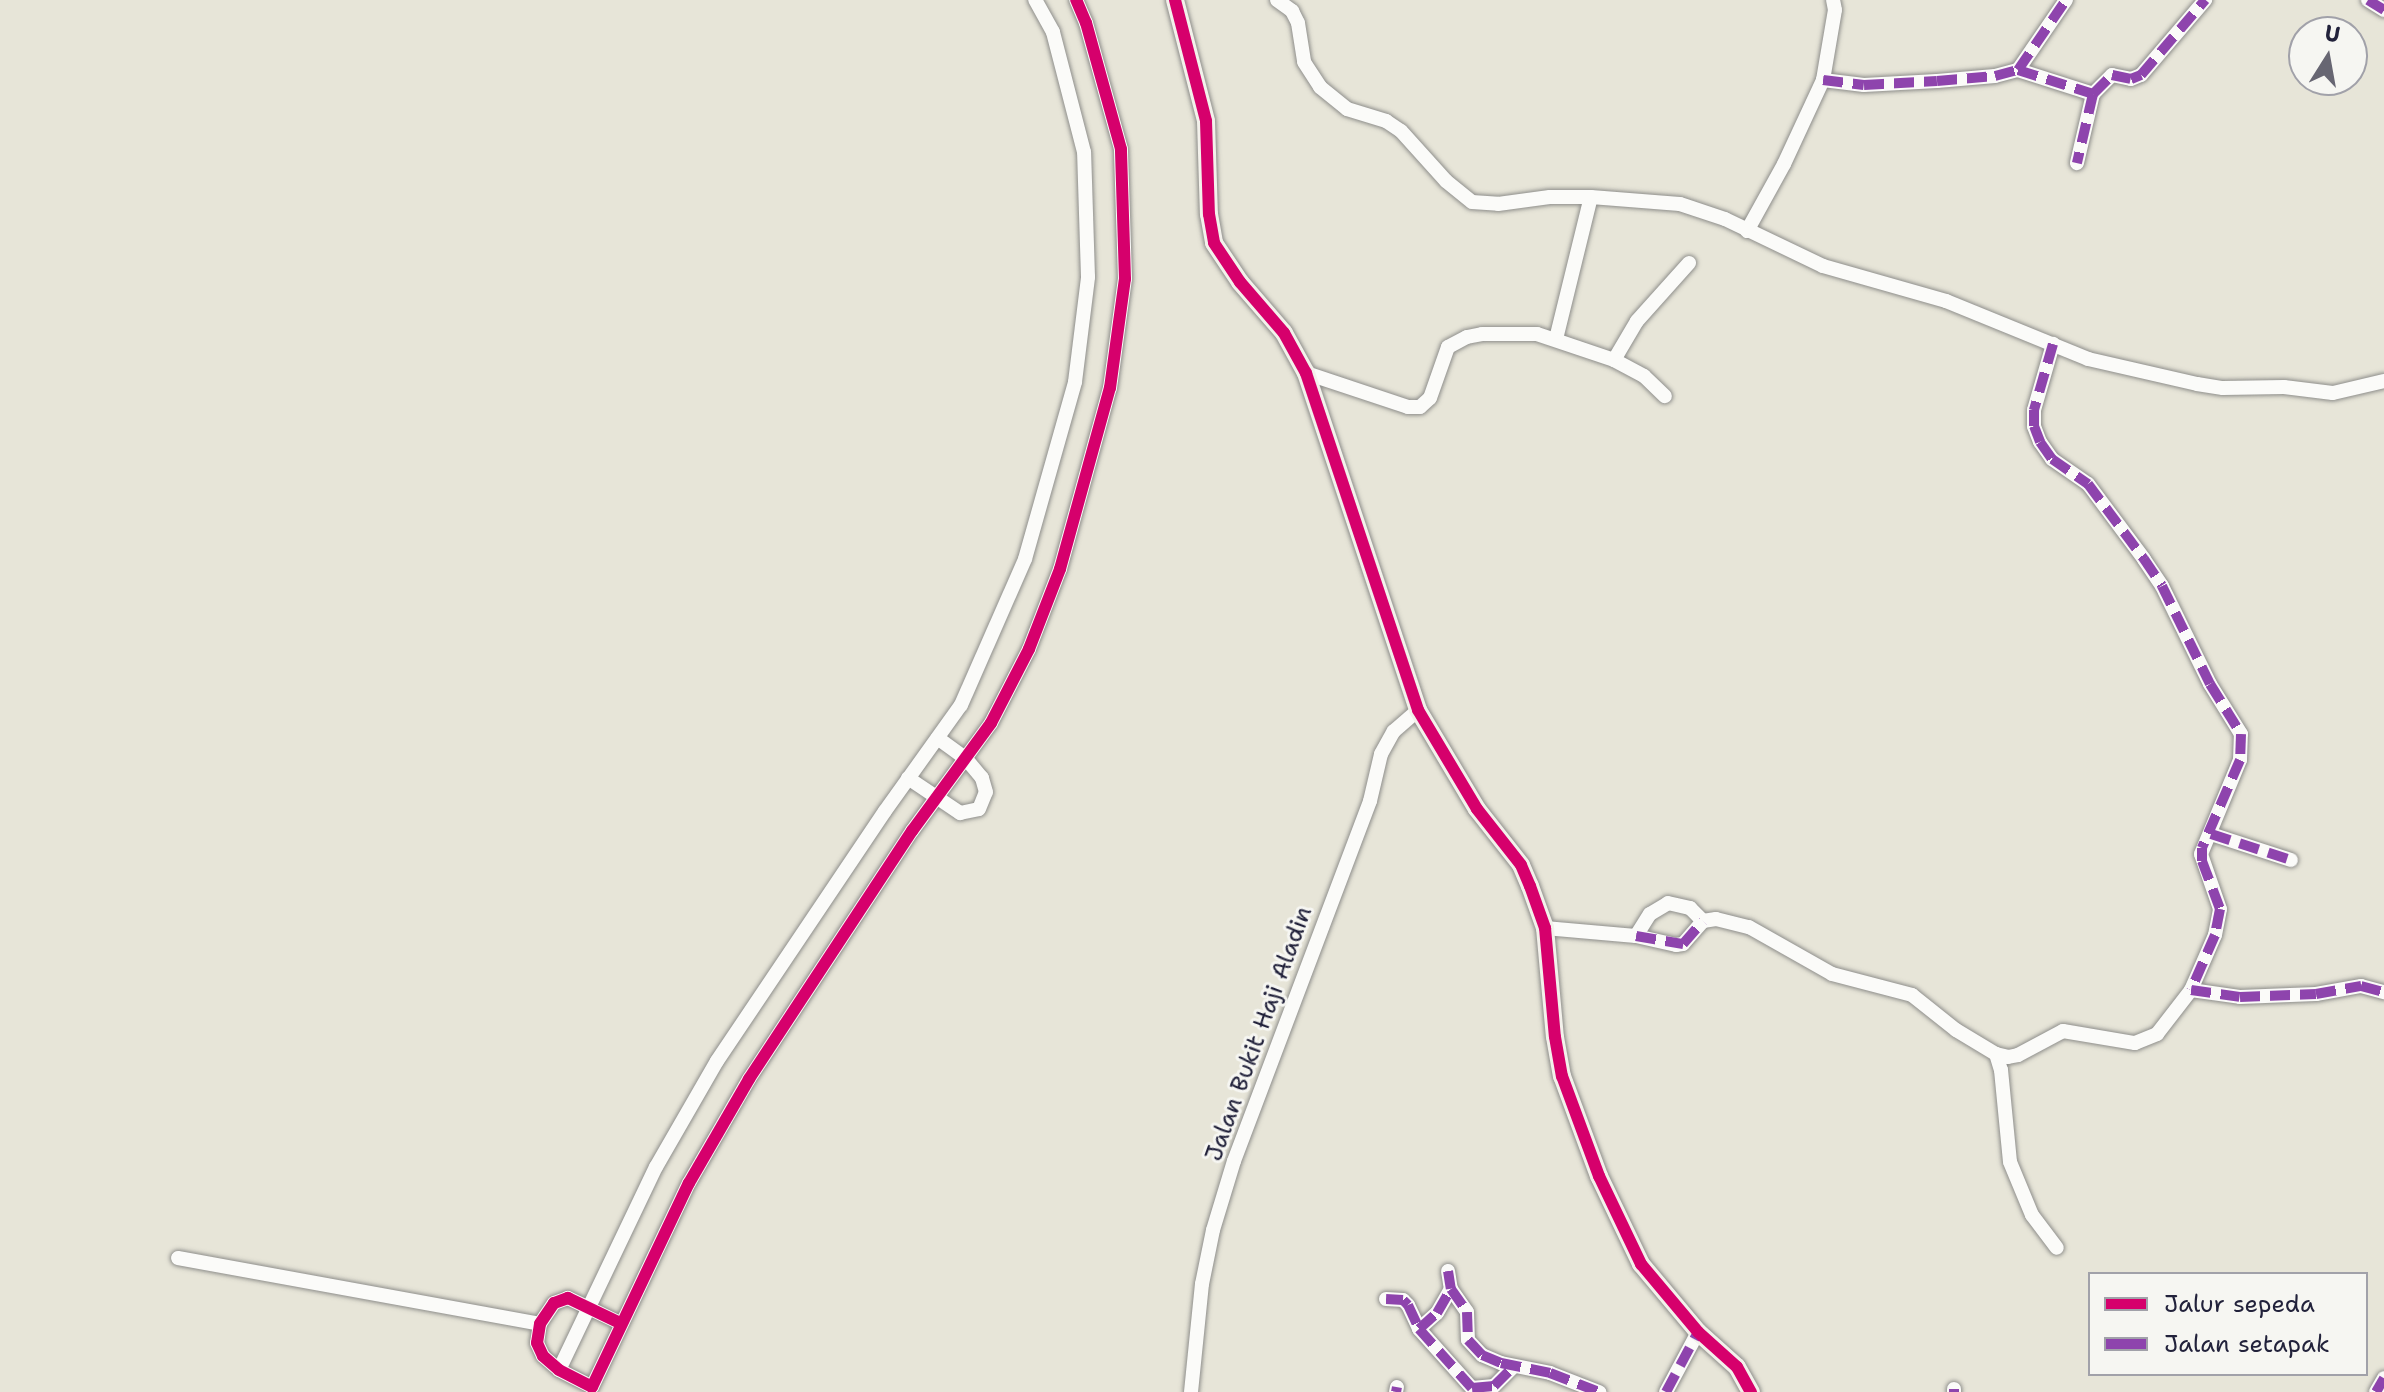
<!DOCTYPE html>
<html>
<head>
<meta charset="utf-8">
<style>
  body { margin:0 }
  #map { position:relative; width:2384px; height:1392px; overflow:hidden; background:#e7e5d8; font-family:"Shantell Sans",sans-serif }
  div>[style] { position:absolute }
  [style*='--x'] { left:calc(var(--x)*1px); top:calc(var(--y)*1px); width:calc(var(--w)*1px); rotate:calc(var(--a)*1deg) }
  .roads { filter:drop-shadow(0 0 2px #8e8e8b) drop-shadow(0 0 2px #8e8e8b) }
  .street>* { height:14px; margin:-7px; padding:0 7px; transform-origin:7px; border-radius:7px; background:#fbfbf9 }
  .secondary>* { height:18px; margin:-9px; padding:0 9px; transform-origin:9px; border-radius:9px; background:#f3f1eb }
  .quiet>* { height:10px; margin-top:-5px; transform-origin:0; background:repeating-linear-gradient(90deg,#8e44ad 0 20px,transparent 0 30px) }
  .cycleway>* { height:12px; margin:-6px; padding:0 6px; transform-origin:6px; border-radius:6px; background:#d6006c }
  span { translate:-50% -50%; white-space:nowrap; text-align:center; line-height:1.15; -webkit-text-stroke:6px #f6f6f2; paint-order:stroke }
  .street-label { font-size:24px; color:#22223b }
  .legend { position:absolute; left:2088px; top:1272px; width:280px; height:104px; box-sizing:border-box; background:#f6f6f2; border:2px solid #a1a1a9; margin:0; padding:10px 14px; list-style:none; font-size:24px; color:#22223b }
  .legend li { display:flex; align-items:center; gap:16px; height:40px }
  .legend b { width:40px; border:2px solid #a1a1a9 }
  .north { position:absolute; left:2288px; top:16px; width:80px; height:80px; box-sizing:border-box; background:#f6f6f2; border:2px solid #a1a1a9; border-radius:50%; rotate:11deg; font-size:22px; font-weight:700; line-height:32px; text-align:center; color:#22223b }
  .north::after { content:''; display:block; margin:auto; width:28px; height:36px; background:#676672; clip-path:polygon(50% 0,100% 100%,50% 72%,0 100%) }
</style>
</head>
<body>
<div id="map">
  <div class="roads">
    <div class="street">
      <div style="--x:1277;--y:0;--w:19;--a:36"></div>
      <div style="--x:1292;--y:11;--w:13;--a:63"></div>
      <div style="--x:1298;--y:23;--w:39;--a:81"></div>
      <div style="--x:1304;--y:62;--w:30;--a:57"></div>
      <div style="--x:1320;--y:87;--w:35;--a:39"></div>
      <div style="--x:1347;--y:109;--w:41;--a:17.1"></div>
      <div style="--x:1386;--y:121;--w:18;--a:34"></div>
      <div style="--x:1401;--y:131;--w:67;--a:48"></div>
      <div style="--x:1446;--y:181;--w:33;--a:39"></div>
      <div style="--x:1472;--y:202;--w:26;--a:4"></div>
      <div style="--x:1498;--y:204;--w:52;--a:-7.7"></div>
      <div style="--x:1550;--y:197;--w:41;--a:0"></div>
      <div style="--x:1591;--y:197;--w:89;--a:4.5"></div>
      <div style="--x:1680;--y:204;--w:47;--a:18.4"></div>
      <div style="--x:1725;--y:219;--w:109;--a:25.6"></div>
      <div style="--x:1823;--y:266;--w:128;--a:15.9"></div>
      <div style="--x:1946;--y:301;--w:153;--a:22.2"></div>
      <div style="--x:2088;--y:359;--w:112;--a:12.9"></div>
      <div style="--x:2197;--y:384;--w:26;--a:9"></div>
      <div style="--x:2223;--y:388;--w:61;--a:-0.9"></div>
      <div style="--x:2284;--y:387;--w:49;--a:7"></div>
      <div style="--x:2333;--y:393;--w:52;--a:-13.2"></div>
      <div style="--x:2368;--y:0;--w:19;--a:32"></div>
      <div style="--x:2018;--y:70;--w:79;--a:17.7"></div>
      <div style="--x:2093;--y:94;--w:71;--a:103.1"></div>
      <div style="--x:1823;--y:80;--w:41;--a:7"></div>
      <div style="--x:1864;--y:85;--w:73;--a:-3.1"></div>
      <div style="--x:1937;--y:81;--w:58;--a:-4.9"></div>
      <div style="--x:1995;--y:76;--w:24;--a:-15"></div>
      <div style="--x:2018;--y:70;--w:85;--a:-55.6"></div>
      <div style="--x:2093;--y:94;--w:27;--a:-45"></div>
      <div style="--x:2112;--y:75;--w:19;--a:12"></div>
      <div style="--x:2131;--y:79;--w:11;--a:-22"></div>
      <div style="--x:2141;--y:75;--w:99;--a:-49.5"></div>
      <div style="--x:1747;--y:231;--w:77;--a:-61.1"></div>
      <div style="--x:1784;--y:164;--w:93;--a:-65.1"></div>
      <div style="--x:1823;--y:80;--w:71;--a:-80.3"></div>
      <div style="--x:1835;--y:10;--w:10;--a:-101"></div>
      <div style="--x:1556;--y:339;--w:146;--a:-76.2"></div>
      <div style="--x:1614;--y:360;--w:45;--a:-59.5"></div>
      <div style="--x:1637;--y:321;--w:78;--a:-48.1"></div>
      <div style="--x:1306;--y:373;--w:108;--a:18.4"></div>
      <div style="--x:1408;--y:407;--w:12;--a:0"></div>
      <div style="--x:1420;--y:407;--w:13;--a:-42"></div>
      <div style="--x:1430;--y:398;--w:54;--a:-70.6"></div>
      <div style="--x:1448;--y:347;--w:21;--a:-28"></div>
      <div style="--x:1467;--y:337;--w:15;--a:-11"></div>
      <div style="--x:1482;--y:334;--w:55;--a:0"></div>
      <div style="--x:1537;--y:334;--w:81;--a:18.7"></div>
      <div style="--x:1614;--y:360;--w:34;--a:28"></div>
      <div style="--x:1644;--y:376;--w:29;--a:44"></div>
      <div style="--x:908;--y:778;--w:63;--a:33.9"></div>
      <div style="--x:960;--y:813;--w:19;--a:-12"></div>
      <div style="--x:979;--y:809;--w:18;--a:-68"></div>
      <div style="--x:986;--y:792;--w:15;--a:-106"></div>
      <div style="--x:982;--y:778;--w:26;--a:-130"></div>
      <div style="--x:965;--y:758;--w:34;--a:-144"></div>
      <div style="--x:2211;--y:834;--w:84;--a:18"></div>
      <div style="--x:1545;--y:928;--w:91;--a:5"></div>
      <div style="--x:1636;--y:936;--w:41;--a:12.7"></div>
      <div style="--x:1676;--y:945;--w:7;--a:-8"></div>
      <div style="--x:1683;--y:944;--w:30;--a:-49"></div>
      <div style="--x:1703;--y:921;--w:13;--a:-9"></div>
      <div style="--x:1716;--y:919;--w:34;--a:14"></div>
      <div style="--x:1749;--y:927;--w:95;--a:29.5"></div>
      <div style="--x:1832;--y:974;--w:83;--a:14.7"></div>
      <div style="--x:1912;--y:995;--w:56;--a:38.5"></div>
      <div style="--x:1956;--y:1030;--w:47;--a:31"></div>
      <div style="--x:1996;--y:1054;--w:12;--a:14"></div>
      <div style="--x:2008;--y:1057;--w:10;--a:-11"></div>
      <div style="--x:2018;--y:1055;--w:51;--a:-28.1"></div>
      <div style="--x:2063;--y:1031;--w:73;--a:9.5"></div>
      <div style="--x:2135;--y:1043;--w:24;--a:-22"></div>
      <div style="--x:2157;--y:1034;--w:56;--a:-52.3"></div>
      <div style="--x:2191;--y:990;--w:60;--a:-66.4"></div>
      <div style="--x:2215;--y:935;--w:26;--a:-79"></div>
      <div style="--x:2220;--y:909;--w:58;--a:-109.1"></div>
      <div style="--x:2201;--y:854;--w:102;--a:-67.5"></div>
      <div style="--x:2240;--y:760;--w:26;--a:-88"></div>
      <div style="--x:2241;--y:734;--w:59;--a:-121.8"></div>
      <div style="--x:2210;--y:684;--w:109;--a:-116.1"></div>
      <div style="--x:2162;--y:586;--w:32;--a:-124"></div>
      <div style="--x:2144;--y:559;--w:94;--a:-126.7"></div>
      <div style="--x:2088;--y:484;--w:44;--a:-145.2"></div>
      <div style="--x:2052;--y:459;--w:21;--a:-125"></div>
      <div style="--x:2040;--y:442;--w:17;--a:-111"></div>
      <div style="--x:2034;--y:426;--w:16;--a:-90"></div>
      <div style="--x:2034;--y:410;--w:69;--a:-73.9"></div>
      <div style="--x:1636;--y:936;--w:26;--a:-58"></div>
      <div style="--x:1650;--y:914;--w:21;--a:-31"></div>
      <div style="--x:1668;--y:903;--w:23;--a:13"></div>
      <div style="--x:1690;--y:908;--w:18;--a:45"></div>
      <div style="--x:2191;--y:990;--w:49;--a:8.1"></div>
      <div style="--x:2240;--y:997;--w:76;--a:-2.3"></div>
      <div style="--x:2316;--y:994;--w:46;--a:-10.1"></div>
      <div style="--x:2361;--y:986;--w:24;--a:15"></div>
      <div style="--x:1996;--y:1054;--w:17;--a:73"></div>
      <div style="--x:2001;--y:1070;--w:92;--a:84.4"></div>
      <div style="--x:2010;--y:1162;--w:57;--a:67.5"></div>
      <div style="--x:2032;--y:1215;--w:41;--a:52.9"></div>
      <div style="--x:178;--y:1258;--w:368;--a:10.3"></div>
      <div style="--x:1448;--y:1271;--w:18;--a:81"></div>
      <div style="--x:1451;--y:1289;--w:28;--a:55"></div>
      <div style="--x:1467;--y:1312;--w:28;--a:88"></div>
      <div style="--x:1468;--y:1340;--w:21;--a:47"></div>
      <div style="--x:1482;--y:1355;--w:21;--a:23"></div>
      <div style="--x:1501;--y:1363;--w:50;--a:11.5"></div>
      <div style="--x:1550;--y:1373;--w:53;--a:21.2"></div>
      <div style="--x:1386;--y:1299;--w:17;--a:3"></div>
      <div style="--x:1403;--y:1300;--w:7;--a:45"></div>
      <div style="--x:1408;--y:1305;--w:26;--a:65"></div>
      <div style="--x:1419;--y:1329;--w:79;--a:48.1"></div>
      <div style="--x:1472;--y:1388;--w:22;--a:-5"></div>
      <div style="--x:1494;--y:1386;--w:28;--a:-45"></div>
      <div style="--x:620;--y:1323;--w:58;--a:-154.3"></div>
      <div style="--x:568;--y:1298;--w:15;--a:160"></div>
      <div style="--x:554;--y:1303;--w:25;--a:124"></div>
      <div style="--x:540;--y:1324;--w:19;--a:99"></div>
      <div style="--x:537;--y:1343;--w:14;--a:65"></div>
      <div style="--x:543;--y:1356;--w:21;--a:41"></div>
      <div style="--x:559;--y:1370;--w:37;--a:27"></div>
      <div style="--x:592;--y:1387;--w:226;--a:-64.6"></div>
      <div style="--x:689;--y:1183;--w:120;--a:-60"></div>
      <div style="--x:749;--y:1079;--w:297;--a:-56.7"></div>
      <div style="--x:912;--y:831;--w:134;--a:-53.8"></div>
      <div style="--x:991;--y:723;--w:83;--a:-62.8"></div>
      <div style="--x:1029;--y:649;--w:86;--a:-68.8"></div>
      <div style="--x:1060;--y:569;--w:188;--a:-74.6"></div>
      <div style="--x:1110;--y:388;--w:110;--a:-82.2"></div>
      <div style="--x:1125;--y:279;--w:130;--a:-91.8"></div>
      <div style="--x:1121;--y:149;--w:131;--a:-105.5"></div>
      <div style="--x:1086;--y:23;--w:25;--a:-113"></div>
      <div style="--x:1419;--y:1329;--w:24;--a:-42"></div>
      <div style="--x:1437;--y:1313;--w:28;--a:-60"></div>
      <div style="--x:559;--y:1370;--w:225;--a:-64.5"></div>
      <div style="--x:656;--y:1167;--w:122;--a:-60.1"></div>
      <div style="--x:717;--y:1061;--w:301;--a:-56.1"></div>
      <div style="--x:885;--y:811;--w:130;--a:-54.4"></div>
      <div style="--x:961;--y:705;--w:159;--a:-66.3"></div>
      <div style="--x:1025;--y:559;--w:184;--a:-74.2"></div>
      <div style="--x:1075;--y:382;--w:106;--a:-82.9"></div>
      <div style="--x:1088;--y:277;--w:125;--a:-91.8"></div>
      <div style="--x:1084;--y:152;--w:124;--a:-104.5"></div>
      <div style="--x:1053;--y:32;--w:37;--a:-119"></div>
      <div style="--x:1954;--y:1389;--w:3;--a:90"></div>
      <div style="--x:1191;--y:1392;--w:109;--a:-84.2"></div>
      <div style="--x:1202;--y:1284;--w:55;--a:-78.5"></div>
      <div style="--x:1213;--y:1230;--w:72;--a:-73.1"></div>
      <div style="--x:1234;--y:1161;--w:385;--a:-69.3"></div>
      <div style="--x:1370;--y:801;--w:48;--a:-76.8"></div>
      <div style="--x:1381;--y:754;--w:26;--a:-61"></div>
      <div style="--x:1394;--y:731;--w:32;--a:-41"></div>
      <div style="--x:1396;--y:1392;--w:5;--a:-79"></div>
      <div style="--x:1666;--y:1392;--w:68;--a:-61.9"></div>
      <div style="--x:2376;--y:1392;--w:16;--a:-60"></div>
    </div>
    <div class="secondary">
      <div style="--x:1175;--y:0;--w:125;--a:75.6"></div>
      <div style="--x:1206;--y:121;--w:93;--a:88.2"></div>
      <div style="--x:1209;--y:214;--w:29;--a:80"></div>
      <div style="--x:1214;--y:243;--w:47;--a:56.3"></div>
      <div style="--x:1240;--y:282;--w:67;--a:49.2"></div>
      <div style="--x:1284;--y:333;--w:46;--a:61.2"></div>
      <div style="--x:1306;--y:373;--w:355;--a:71.6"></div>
      <div style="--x:1418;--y:710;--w:115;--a:59.2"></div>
      <div style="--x:1477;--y:809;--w:71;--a:51.8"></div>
      <div style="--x:1521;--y:865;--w:23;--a:67"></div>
      <div style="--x:1530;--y:886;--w:45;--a:70.3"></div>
      <div style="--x:1545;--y:928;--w:109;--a:84.8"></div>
      <div style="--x:1555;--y:1037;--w:40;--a:80"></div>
      <div style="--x:1562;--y:1076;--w:107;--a:69.7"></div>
      <div style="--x:1599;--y:1176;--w:98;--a:64.5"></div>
      <div style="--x:1641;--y:1264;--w:89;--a:50"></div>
      <div style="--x:1698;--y:1332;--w:52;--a:41.9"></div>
      <div style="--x:1737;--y:1367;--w:29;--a:61"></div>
    </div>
  </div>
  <div class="quiet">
    <div style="--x:2368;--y:0;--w:19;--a:32"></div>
    <div style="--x:2018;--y:70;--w:79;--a:17.7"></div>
    <div style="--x:2093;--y:94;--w:71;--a:103.1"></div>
    <div style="--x:1823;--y:80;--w:41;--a:7"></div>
    <div style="--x:1864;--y:85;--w:73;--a:-3.1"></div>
    <div style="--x:1937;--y:81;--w:58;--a:-4.9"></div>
    <div style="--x:1995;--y:76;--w:24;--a:-15"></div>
    <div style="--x:2018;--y:70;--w:85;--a:-55.6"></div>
    <div style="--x:2093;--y:94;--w:27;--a:-45"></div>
    <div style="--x:2112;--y:75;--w:19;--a:12"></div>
    <div style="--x:2131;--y:79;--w:11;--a:-22"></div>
    <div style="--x:2141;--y:75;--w:99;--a:-49.5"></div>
    <div style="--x:2053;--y:344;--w:69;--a:106.1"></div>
    <div style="--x:2034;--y:410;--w:16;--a:90"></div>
    <div style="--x:2034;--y:426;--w:17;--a:69"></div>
    <div style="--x:2040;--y:442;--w:21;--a:55"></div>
    <div style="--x:2052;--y:459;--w:44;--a:34.8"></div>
    <div style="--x:2088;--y:484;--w:94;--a:53.3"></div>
    <div style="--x:2144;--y:559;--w:32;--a:56"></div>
    <div style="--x:2162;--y:586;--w:109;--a:63.9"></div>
    <div style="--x:2210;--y:684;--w:59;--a:58.2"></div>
    <div style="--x:2241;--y:734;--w:26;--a:92"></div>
    <div style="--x:2240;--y:760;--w:96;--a:113.4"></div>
    <div style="--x:2202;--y:848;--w:13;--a:90"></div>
    <div style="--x:2202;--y:861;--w:51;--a:69.4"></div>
    <div style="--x:2220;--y:909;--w:26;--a:101"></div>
    <div style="--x:2215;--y:935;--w:60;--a:113.6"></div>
    <div style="--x:2191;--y:990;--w:49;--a:8.1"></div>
    <div style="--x:2240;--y:997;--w:76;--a:-2.3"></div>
    <div style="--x:2316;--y:994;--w:46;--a:-10.1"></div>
    <div style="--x:2361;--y:986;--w:24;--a:15"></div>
    <div style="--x:2211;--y:834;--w:84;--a:18"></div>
    <div style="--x:1636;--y:936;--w:48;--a:9.7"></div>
    <div style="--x:1683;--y:944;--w:30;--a:-49"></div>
    <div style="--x:1448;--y:1271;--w:18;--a:81"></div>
    <div style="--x:1451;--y:1289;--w:28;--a:55"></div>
    <div style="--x:1467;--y:1312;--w:28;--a:88"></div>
    <div style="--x:1468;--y:1340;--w:21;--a:47"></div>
    <div style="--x:1482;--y:1355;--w:21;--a:23"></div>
    <div style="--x:1501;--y:1363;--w:50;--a:11.5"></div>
    <div style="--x:1550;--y:1373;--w:53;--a:21.2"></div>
    <div style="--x:1386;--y:1299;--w:17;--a:3"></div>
    <div style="--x:1403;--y:1300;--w:7;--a:45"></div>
    <div style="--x:1408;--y:1305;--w:26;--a:65"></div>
    <div style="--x:1419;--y:1329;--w:79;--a:48.1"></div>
    <div style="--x:1472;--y:1388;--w:22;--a:-5"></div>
    <div style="--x:1494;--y:1386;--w:28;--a:-45"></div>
    <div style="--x:1419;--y:1329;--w:24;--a:-42"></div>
    <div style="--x:1437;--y:1313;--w:28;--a:-60"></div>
    <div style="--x:1954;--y:1389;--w:3;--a:90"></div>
    <div style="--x:1396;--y:1392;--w:5;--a:-79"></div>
    <div style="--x:1666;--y:1392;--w:68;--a:-61.9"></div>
    <div style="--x:2376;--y:1392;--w:16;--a:-60"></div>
  </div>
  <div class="cycleway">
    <div style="--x:1175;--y:0;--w:125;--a:75.6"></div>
    <div style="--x:1206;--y:121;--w:93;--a:88.2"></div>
    <div style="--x:1209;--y:214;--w:29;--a:80"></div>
    <div style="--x:1214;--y:243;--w:47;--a:56.3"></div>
    <div style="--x:1240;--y:282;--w:67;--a:49.2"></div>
    <div style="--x:1284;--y:333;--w:46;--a:61.2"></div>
    <div style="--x:1306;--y:373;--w:355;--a:71.6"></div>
    <div style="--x:1418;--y:710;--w:115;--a:59.2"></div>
    <div style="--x:1477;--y:809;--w:71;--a:51.8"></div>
    <div style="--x:1521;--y:865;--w:23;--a:67"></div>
    <div style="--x:1530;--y:886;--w:45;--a:70.3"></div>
    <div style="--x:1545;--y:928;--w:109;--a:84.8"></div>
    <div style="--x:1555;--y:1037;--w:40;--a:80"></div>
    <div style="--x:1562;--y:1076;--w:107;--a:69.7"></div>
    <div style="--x:1599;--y:1176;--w:98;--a:64.5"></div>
    <div style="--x:1641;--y:1264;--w:89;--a:50"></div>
    <div style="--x:1698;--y:1332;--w:52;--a:41.9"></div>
    <div style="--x:1737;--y:1367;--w:29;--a:61"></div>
    <div style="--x:620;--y:1323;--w:58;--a:-154.3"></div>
    <div style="--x:568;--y:1298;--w:15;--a:160"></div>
    <div style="--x:554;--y:1303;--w:25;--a:124"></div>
    <div style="--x:540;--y:1324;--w:19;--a:99"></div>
    <div style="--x:537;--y:1343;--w:14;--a:65"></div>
    <div style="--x:543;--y:1356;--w:21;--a:41"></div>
    <div style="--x:559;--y:1370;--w:37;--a:27"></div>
    <div style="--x:592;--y:1387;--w:226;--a:-64.6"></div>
    <div style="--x:689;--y:1183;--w:120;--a:-60"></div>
    <div style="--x:749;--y:1079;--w:297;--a:-56.7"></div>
    <div style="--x:912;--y:831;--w:134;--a:-53.8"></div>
    <div style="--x:991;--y:723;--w:83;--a:-62.8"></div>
    <div style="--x:1029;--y:649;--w:86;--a:-68.8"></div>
    <div style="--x:1060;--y:569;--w:188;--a:-74.6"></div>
    <div style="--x:1110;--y:388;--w:110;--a:-82.2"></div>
    <div style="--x:1125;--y:279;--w:130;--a:-91.8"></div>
    <div style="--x:1121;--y:149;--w:131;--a:-105.5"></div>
    <div style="--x:1086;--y:23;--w:25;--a:-113"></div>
  </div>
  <div class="street-label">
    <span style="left:1259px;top:1034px;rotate:-70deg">Jalan Bukit Haji Aladin</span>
  </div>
  <ul class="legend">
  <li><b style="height:10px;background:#d6006c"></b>Jalur sepeda</li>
  <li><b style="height:10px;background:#8e44ad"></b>Jalan setapak</li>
  </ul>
  <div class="north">U</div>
</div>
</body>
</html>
